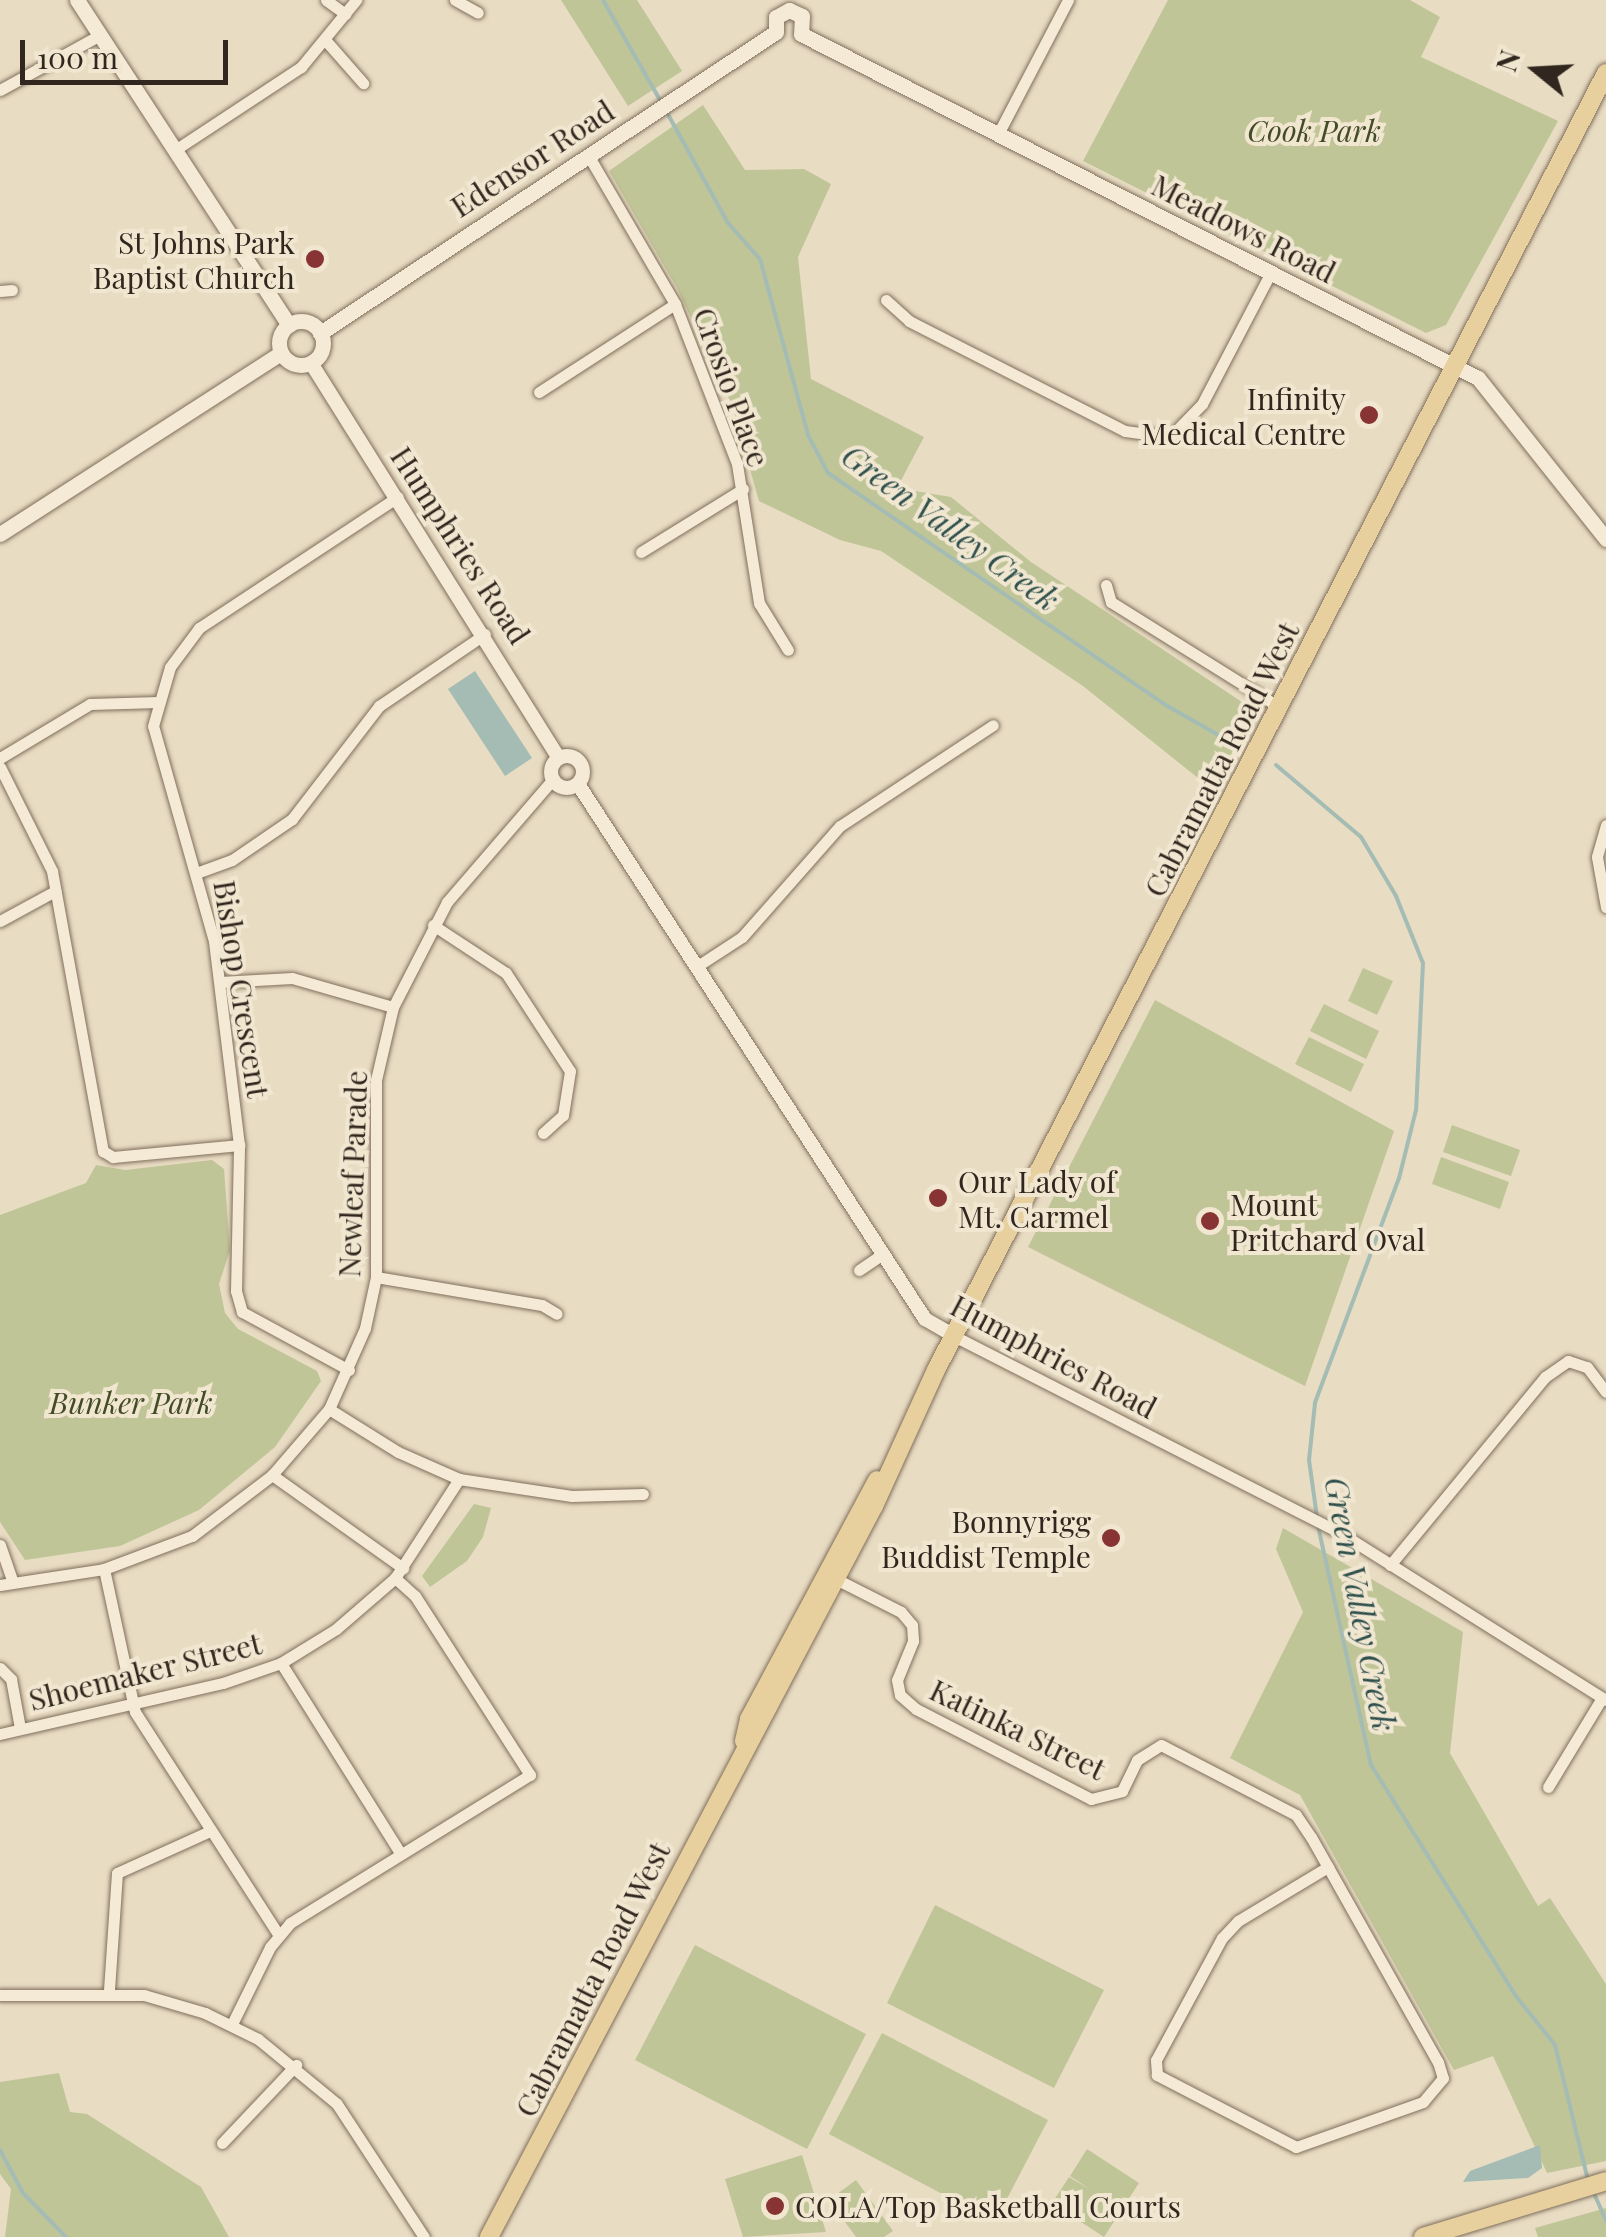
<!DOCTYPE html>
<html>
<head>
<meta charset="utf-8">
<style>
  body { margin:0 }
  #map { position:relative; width:1606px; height:2237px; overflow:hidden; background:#e8dcc3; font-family:"Playfair Display",serif }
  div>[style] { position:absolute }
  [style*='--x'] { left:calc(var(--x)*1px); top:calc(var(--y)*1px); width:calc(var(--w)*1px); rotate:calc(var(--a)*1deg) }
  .green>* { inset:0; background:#c0c598 }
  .water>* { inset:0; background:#a4bcb4 }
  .stream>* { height:4px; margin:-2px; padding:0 2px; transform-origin:2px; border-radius:2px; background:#a4bcb4 }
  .roads { filter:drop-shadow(0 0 2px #806f5c) drop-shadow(0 0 2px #806f5c) }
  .minor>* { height:11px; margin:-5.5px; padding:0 5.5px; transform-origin:5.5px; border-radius:5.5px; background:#f4ead5 }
  .tertiary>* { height:14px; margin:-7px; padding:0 7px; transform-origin:7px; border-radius:7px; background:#f4ead5 }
  .tertiary>.ring { margin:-7px; padding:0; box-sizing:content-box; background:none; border:14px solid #f4ead5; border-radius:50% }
  .secondary>* { height:15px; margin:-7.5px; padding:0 7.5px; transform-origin:7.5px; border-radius:7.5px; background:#f4ead5 }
  .secondary>.ring { margin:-7.5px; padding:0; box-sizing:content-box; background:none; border:15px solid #f4ead5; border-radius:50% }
  .primary>* { height:18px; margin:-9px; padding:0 9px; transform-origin:9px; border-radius:9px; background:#e8d09e }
  .dots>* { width:28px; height:28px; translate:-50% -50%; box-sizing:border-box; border:5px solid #f1e7d1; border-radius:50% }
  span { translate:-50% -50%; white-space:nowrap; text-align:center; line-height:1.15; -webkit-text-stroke:8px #f1e7d1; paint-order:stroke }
  .park-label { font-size:30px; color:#434c27; font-style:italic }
  .street-label { font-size:30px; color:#32271e }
  .poi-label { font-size:30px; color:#32271e }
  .right { translate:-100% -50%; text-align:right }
  .left { translate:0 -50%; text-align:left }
  .water-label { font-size:32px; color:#2f504d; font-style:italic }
  .north { position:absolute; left:1486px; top:20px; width:100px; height:100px; -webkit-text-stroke:8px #f1e7d1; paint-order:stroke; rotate:288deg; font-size:28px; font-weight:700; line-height:40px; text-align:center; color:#32271e }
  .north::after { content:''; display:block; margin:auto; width:35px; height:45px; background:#32271e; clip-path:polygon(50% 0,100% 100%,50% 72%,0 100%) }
  .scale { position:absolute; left:20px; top:40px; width:208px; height:45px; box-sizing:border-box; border:5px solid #32271e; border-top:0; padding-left:12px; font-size:30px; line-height:35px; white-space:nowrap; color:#32271e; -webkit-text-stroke:8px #f1e7d1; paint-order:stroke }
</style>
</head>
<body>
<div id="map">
  <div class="green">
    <div style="clip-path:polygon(561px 0,637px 0,682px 71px,628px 106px)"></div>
    <div style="clip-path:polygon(1168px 0,1410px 0,1440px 17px,1421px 57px,1558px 121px,1446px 325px,1426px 333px,1083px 161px)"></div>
    <div style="clip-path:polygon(703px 105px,745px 170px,804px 169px,831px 184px,798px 257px,811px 379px,924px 437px,897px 488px,951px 497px,1031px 562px,1254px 710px,1213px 790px,1083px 686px,881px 551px,840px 540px,759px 501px,731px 403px,677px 288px,609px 171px)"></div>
    <div style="clip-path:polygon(1363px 968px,1393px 981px,1377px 1015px,1348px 1001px)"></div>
    <div style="clip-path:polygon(1155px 1000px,1394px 1131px,1305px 1386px,1028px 1247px)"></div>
    <div style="clip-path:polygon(1324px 1004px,1379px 1031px,1366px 1059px,1310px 1031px)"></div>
    <div style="clip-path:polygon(1309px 1037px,1364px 1064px,1351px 1092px,1295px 1064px)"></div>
    <div style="clip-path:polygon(1452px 1125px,1520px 1150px,1511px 1176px,1443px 1152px)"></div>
    <div style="clip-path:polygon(1441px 1157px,1509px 1182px,1500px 1209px,1432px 1184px)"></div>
    <div style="clip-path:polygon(212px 1160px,224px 1169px,230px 1250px,219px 1284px,225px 1313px,238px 1329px,317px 1371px,321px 1381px,275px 1447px,199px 1510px,120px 1546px,25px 1560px,0 1522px,0 1215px,86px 1183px,96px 1165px,125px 1170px)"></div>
    <div style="clip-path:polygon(474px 1504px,491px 1508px,483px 1537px,467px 1561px,430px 1587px,422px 1576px)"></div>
    <div style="clip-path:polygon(1283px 1528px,1463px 1632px,1450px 1753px,1538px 1906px,1550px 1898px,1606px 1984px,1606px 2161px,1547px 2173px,1493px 2056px,1454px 2070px,1300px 1795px,1230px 1758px,1303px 1612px,1276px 1549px)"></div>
    <div style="clip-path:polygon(935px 1905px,1104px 1990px,1054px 2088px,887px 2003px)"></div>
    <div style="clip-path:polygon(695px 1945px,866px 2034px,807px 2149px,635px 2060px)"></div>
    <div style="clip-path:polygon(882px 2033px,1048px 2120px,995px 2222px,829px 2134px)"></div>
    <div style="clip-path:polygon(59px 2073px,70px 2112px,87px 2114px,201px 2187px,229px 2237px,5px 2237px,11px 2189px,0 2174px,0 2082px)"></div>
    <div style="clip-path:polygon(1087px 2149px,1139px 2183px,1104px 2237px,1052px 2203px,1069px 2177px,1091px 2190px,1070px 2176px)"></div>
    <div style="clip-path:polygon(802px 2155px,826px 2232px,743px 2237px,725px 2179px)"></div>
    <div style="clip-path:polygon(856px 2180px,893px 2231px,884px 2237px,856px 2237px,829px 2200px)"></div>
    <div style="clip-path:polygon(1606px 2208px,1606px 2237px,1538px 2237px,1535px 2228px)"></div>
  </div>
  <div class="water">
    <div style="clip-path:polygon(475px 671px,532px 758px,505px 776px,448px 689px)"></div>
    <div style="clip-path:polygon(1540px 2145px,1542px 2168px,1528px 2178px,1463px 2182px,1470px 2171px)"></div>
  </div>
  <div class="stream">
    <div style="--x:603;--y:0;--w:115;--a:60.3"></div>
    <div style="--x:665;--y:109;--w:130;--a:61.1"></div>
    <div style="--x:728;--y:223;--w:48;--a:48.4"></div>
    <div style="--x:760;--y:259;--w:182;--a:74.7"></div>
    <div style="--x:808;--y:435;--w:43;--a:62.2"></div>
    <div style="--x:828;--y:473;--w:408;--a:34.5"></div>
    <div style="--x:1164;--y:704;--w:83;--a:29.7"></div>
    <div style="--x:1276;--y:765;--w:111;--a:40.3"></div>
    <div style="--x:1361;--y:837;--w:69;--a:59.3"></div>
    <div style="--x:1396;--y:896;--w:72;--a:68.1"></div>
    <div style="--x:1423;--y:963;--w:147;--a:92.7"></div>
    <div style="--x:1416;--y:1110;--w:70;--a:104"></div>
    <div style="--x:1399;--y:1178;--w:240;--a:110.5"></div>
    <div style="--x:1315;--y:1403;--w:57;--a:96"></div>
    <div style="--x:1309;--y:1460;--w:58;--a:82"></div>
    <div style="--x:1318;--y:1526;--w:245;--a:77.5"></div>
    <div style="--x:1371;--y:1765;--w:271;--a:57.9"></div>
    <div style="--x:1515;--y:1995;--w:64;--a:51.3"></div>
    <div style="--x:1555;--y:2045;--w:139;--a:76.3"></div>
    <div style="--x:0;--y:2150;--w:49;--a:61.9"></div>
    <div style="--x:23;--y:2193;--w:62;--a:45.7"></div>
    <div style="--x:1592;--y:2189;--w:35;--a:66"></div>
  </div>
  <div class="roads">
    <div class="minor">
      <div style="--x:326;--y:0;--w:24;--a:36"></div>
      <div style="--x:455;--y:0;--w:26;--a:29"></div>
      <div style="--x:327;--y:42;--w:55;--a:48.7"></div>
      <div style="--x:0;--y:90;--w:114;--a:-28.8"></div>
      <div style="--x:998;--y:134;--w:151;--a:-62.4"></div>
      <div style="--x:175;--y:150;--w:151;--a:-33.4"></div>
      <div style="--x:301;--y:67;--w:87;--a:-50.6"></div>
      <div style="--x:588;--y:155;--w:173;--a:59.7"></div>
      <div style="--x:675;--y:304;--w:172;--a:68.8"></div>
      <div style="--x:737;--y:464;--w:141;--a:81"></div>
      <div style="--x:759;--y:603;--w:55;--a:58.3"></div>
      <div style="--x:0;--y:291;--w:12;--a:-5"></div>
      <div style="--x:886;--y:300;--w:31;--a:42"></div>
      <div style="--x:909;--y:321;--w:242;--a:27"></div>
      <div style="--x:1125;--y:431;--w:45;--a:7.6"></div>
      <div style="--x:1170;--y:437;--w:46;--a:-45.9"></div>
      <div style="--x:1202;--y:404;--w:149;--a:-62.4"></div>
      <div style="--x:539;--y:392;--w:162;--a:-32.9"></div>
      <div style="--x:641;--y:552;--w:120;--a:-31.7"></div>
      <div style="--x:1106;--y:585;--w:18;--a:74"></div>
      <div style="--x:1111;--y:602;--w:198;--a:32"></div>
      <div style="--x:0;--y:758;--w:105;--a:-31"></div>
      <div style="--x:90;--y:704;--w:68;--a:-1.7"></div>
      <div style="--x:0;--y:767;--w:116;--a:63.4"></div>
      <div style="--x:52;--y:871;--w:285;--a:79.7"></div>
      <div style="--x:103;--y:1151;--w:12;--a:31"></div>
      <div style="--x:113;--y:1157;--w:127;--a:-5.4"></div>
      <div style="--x:1606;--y:825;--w:33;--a:106"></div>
      <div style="--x:1597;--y:857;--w:51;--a:79.8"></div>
      <div style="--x:199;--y:872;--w:35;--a:-20"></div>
      <div style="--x:232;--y:860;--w:73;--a:-34.3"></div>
      <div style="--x:292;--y:819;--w:143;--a:-52.4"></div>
      <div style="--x:379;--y:706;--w:128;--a:-34.2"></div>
      <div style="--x:0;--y:921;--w:63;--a:-28.6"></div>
      <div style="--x:433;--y:925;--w:87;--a:33.3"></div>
      <div style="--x:506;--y:973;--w:117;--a:56.9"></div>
      <div style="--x:570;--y:1071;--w:45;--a:99"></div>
      <div style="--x:563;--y:1115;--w:27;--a:138"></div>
      <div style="--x:699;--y:965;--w:51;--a:-33.1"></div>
      <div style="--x:742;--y:937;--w:148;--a:-48.6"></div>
      <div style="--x:840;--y:826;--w:183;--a:-33.4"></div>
      <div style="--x:220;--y:982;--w:72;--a:-3.2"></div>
      <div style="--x:292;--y:978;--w:105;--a:16"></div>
      <div style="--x:859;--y:1270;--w:30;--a:-34"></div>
      <div style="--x:376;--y:1277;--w:168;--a:9.6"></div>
      <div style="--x:542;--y:1305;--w:17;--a:31"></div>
      <div style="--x:954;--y:1336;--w:432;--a:27"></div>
      <div style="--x:1339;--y:1532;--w:315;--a:32.2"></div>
      <div style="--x:349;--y:1370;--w:122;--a:-151.5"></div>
      <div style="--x:242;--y:1312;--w:22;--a:-106"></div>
      <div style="--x:236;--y:1291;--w:146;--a:-88.8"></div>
      <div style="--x:239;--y:1145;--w:206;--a:-97"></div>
      <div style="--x:214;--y:941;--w:223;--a:-105.8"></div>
      <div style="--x:153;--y:726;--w:61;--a:-73.9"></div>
      <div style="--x:170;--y:667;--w:49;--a:-53.4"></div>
      <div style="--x:199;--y:628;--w:238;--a:-33.4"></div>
      <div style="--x:329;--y:1409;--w:81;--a:31.9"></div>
      <div style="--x:398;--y:1452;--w:67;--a:23.9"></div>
      <div style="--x:459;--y:1479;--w:114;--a:8.6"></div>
      <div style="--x:572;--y:1496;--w:71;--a:-1.6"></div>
      <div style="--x:272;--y:1475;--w:161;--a:35.4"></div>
      <div style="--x:0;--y:1545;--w:39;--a:71"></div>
      <div style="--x:1390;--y:1565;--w:244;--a:-50.5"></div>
      <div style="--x:1545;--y:1377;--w:28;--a:-35"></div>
      <div style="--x:1568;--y:1361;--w:20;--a:18"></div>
      <div style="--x:1587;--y:1367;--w:31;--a:53"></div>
      <div style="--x:104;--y:1569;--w:146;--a:77.8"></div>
      <div style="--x:135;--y:1712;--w:264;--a:57.2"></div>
      <div style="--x:836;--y:1579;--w:73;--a:26.9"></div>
      <div style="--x:901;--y:1612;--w:17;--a:50"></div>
      <div style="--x:912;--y:1625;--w:16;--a:86"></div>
      <div style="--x:913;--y:1641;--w:42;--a:112.3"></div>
      <div style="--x:897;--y:1680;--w:15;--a:79"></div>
      <div style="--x:900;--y:1695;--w:21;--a:41"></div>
      <div style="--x:916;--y:1709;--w:197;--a:27.2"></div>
      <div style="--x:1091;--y:1799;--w:32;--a:-14"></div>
      <div style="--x:1122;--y:1791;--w:34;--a:-64"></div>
      <div style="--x:1137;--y:1760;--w:28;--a:-32"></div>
      <div style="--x:1161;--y:1745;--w:152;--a:27.4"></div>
      <div style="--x:1296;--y:1815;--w:27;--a:56"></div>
      <div style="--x:1311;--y:1837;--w:258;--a:60.6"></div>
      <div style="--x:1438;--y:2062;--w:17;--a:73"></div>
      <div style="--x:1443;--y:2078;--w:31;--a:130"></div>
      <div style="--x:1423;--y:2102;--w:135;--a:160.5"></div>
      <div style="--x:1296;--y:2147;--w:157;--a:-152.6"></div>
      <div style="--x:1157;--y:2075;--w:15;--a:-94"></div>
      <div style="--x:1156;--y:2060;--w:139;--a:-61.6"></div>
      <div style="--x:1222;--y:1938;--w:23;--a:-47"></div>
      <div style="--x:1238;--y:1921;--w:105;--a:-31"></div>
      <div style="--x:0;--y:1585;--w:105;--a:-8.7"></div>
      <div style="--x:104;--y:1569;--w:94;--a:-20.6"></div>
      <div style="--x:192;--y:1536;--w:101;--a:-37.3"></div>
      <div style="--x:272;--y:1475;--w:87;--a:-49.2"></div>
      <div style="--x:329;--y:1409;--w:89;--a:-66"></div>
      <div style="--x:365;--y:1328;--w:52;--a:-77.8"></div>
      <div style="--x:376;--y:1277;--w:197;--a:-90"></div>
      <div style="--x:376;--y:1080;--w:75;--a:-76.9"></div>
      <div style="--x:393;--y:1007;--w:118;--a:-62.8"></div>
      <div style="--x:447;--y:902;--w:162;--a:-49.2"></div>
      <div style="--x:281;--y:1663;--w:222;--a:57.9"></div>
      <div style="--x:0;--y:1668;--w:16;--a:45"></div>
      <div style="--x:11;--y:1679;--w:50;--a:79.6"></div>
      <div style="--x:0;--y:1734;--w:229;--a:-12.9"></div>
      <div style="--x:223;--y:1683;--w:61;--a:-19"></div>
      <div style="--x:281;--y:1663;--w:65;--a:-31.7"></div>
      <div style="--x:336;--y:1629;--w:78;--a:-40.8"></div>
      <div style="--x:395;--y:1578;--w:118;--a:-57.1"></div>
      <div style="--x:1548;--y:1787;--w:104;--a:-58.8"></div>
      <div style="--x:109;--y:1990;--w:117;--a:-86.1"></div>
      <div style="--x:117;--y:1873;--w:102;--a:-24.3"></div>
      <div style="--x:0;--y:1995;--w:144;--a:0"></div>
      <div style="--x:144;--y:1995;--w:64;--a:16.4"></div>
      <div style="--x:205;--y:2013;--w:59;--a:26.1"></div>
      <div style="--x:258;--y:2039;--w:102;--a:39.4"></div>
      <div style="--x:337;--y:2104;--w:159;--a:56.8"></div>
      <div style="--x:232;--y:2024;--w:86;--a:-63.7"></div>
      <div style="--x:270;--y:1947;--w:31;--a:-50"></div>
      <div style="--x:290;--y:1923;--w:282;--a:-31.7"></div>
      <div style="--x:530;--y:1775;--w:213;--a:-122.7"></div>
      <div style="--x:415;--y:1596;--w:27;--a:-138"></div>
      <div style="--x:222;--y:2143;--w:108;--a:-46.5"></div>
    </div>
    <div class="tertiary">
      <div style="--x:311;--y:363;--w:466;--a:57.9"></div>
      <div class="ring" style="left:551px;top:756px;width:18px;height:18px"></div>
      <div style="--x:578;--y:784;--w:638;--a:57.03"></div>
      <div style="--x:925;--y:1319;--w:34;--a:30"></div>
    </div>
    <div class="secondary">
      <div style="--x:77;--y:0;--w:388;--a:56.9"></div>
      <div style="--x:776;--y:32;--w:15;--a:-90"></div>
      <div style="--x:776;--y:17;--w:15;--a:-28"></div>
      <div style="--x:789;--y:10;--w:14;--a:25"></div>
      <div style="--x:802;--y:16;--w:18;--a:93"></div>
      <div style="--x:801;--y:34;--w:759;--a:26.94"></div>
      <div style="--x:1478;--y:378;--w:206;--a:51.5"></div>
      <div class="ring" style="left:279px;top:321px;width:29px;height:29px"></div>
      <div style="--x:320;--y:333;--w:546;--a:-33.43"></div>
      <div style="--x:0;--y:534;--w:334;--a:-32.8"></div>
    </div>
    <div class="primary">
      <div style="--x:744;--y:1741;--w:23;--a:-77"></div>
      <div style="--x:749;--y:1719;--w:271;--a:-61.8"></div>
      <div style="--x:489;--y:2237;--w:826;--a:-62.23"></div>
      <div style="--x:874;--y:1506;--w:149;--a:-65.5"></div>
      <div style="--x:936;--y:1370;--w:1460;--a:-62.68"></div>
      <div style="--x:1423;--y:2237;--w:191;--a:-17"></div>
    </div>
  </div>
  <div class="dots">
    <div style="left:315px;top:259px;background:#883334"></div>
    <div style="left:1369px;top:415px;background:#883334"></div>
    <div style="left:938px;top:1198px;background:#883334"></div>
    <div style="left:1210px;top:1221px;background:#883334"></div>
    <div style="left:1111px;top:1538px;background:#883334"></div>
    <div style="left:775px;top:2206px;background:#883334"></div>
  </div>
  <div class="park-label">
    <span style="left:1314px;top:130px">Cook Park</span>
    <span style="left:131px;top:1402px">Bunker Park</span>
  </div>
  <div class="street-label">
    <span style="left:532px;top:158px;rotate:-33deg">Edensor Road</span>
    <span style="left:1244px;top:228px;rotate:27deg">Meadows Road</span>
    <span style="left:732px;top:387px;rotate:70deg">Crosio Place</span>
    <span style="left:461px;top:545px;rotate:57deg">Humphries Road</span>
    <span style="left:1221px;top:759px;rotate:-63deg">Cabramatta Road West</span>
    <span style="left:242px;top:989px;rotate:81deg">Bishop Crescent</span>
    <span style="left:352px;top:1174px;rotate:-88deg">Newleaf Parade</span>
    <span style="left:1054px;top:1356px;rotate:28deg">Humphries Road</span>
    <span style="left:145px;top:1671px;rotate:-14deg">Shoemaker Street</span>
    <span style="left:1018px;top:1729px;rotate:26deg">Katinka Street</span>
    <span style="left:592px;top:1979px;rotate:-63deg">Cabramatta Road West</span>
  </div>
  <div class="poi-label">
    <span class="right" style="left:295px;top:259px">St Johns Park<br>Baptist Church</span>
    <span class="right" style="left:1346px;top:415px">Infinity<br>Medical Centre</span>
    <span class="left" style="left:958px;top:1198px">Our Lady of<br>Mt. Carmel</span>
    <span class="left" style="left:1230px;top:1221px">Mount<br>Pritchard Oval</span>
    <span class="right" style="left:1091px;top:1538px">Bonnyrigg<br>Buddist Temple</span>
    <span class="left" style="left:795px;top:2206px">COLA/Top Basketball Courts</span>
  </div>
  <div class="water-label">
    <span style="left:951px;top:527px;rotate:36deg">Green Valley Creek</span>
    <span style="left:1361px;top:1604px;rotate:79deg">Green Valley Creek</span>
  </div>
  <div class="north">N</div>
  <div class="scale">100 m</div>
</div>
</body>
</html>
